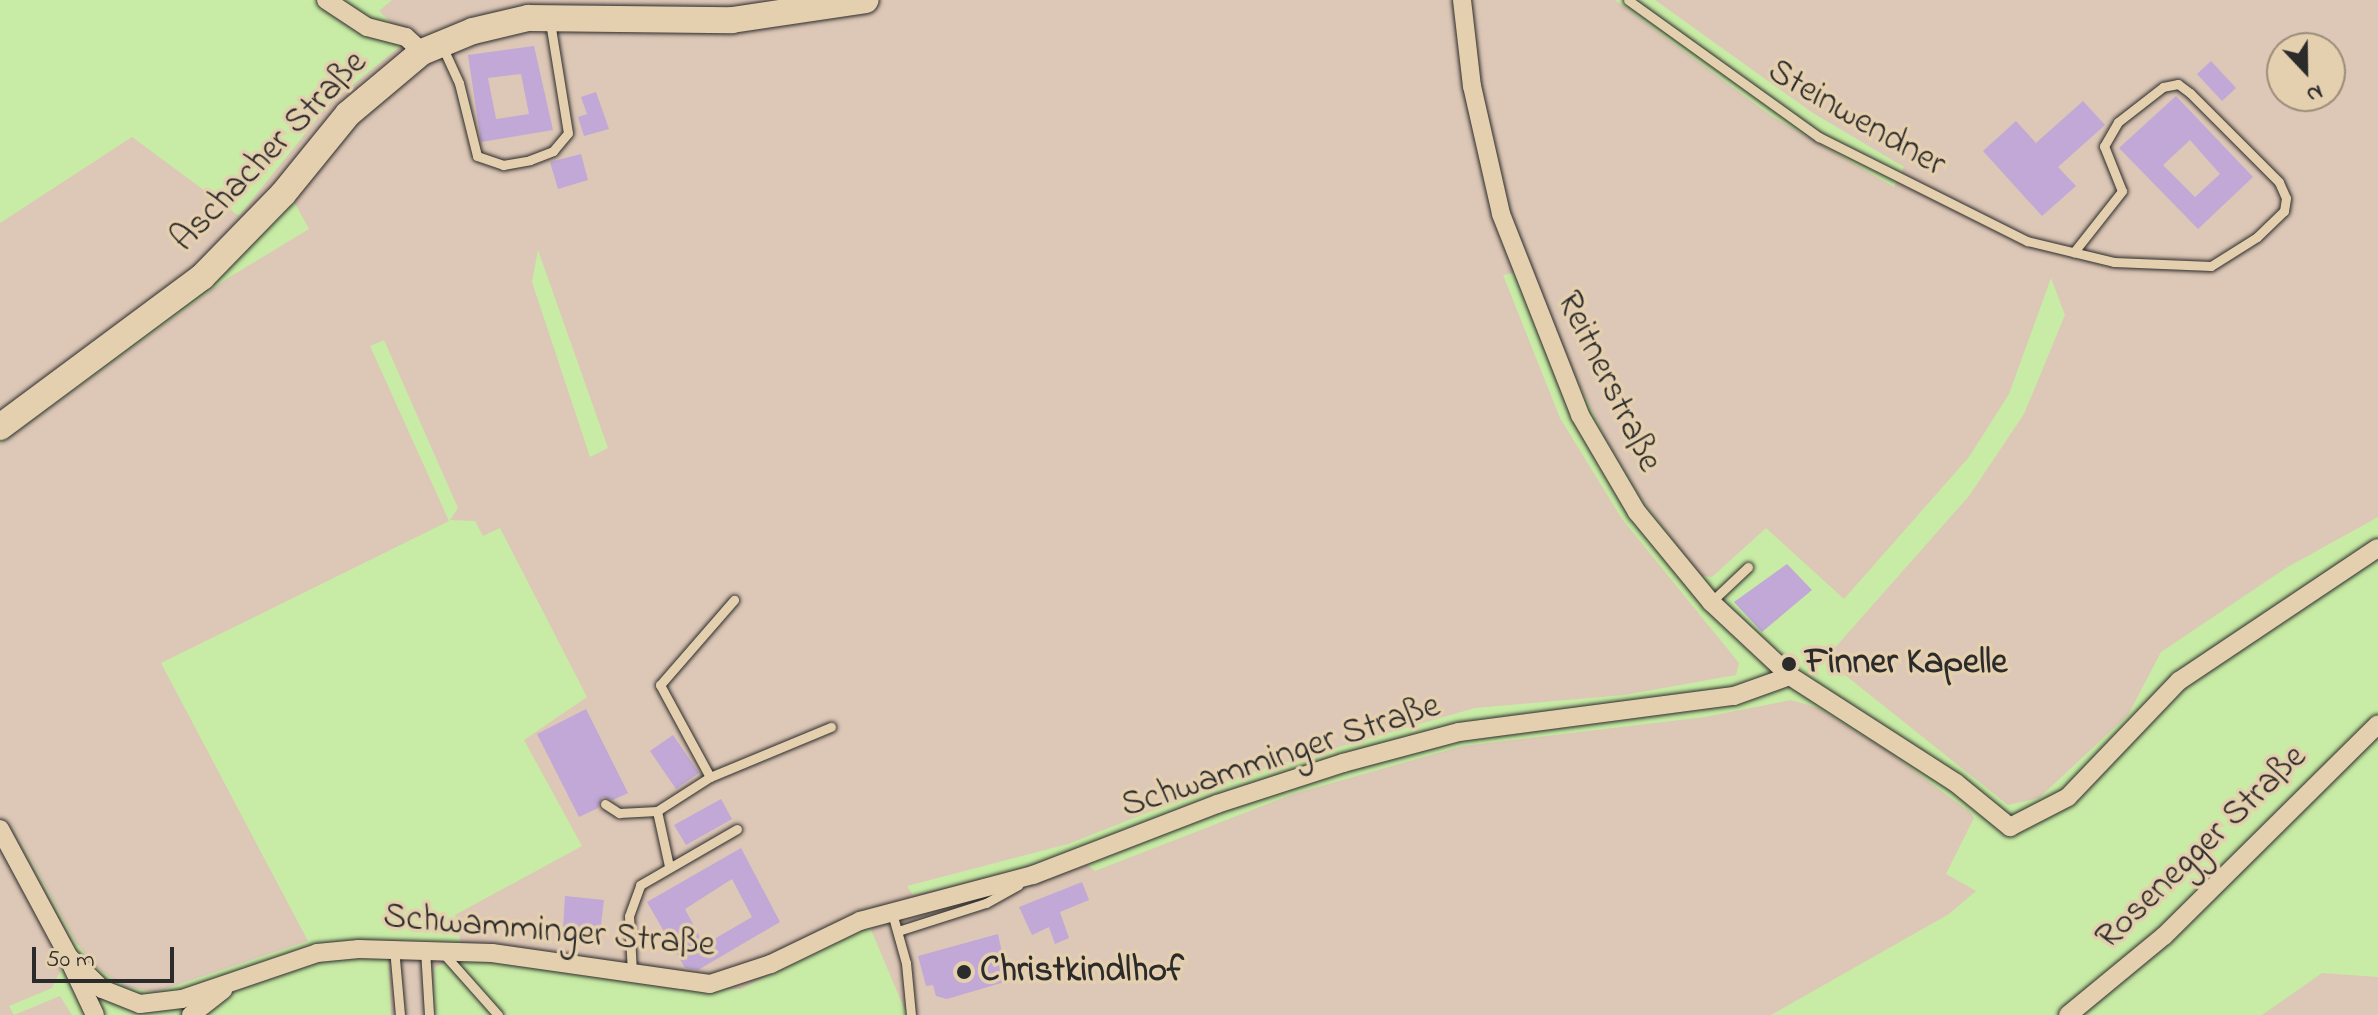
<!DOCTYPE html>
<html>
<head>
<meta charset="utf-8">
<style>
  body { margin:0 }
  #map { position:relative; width:2378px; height:1015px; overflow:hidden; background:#ddc7b6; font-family:"Indie Flower",sans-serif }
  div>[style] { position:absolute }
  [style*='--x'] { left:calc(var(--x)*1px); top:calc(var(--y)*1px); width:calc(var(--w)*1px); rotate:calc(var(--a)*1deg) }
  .green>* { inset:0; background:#c8eca5 }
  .building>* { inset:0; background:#c1a8d6 }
  .roads { filter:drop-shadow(0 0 2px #2b2b2b) drop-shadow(0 0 2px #2b2b2b) }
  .lane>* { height:9px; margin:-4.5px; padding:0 4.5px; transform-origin:4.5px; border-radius:4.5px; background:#e4cfae }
  .street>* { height:18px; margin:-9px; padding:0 9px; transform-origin:9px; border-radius:9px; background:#e4cfae }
  .secondary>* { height:26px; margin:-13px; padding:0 13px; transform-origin:13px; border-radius:13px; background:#e4cfae }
  .dots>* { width:22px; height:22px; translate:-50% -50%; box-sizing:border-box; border:4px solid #e4cfae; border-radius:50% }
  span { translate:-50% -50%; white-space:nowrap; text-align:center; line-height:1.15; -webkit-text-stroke:7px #e4cfae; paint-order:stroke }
  .street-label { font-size:36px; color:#2b2b2b }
  .poi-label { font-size:36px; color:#2b2b2b; font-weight:700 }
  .left { translate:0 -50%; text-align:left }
  .north { position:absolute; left:2266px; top:32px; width:80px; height:80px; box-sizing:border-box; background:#e4cfae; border:2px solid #9a8d7a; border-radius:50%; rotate:158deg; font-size:22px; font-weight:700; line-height:32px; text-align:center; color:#2b2b2b }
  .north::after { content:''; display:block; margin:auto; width:28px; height:36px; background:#2b2b2b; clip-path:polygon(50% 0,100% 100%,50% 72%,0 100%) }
  .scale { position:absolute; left:32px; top:947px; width:142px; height:36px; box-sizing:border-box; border:4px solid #2b2b2b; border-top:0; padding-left:10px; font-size:24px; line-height:28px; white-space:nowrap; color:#2b2b2b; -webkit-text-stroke:6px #e4cfae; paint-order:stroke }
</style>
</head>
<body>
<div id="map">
  <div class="green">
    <div style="clip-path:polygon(0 0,392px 0,379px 11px,408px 40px,329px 104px,239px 216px,132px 137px,0 223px)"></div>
    <div style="clip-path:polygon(1615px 0,1655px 0,1813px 113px,1904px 167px,1894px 187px,1770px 115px)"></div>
    <div style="clip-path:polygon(291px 196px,309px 229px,228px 278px,0 444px,0 439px,198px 294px)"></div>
    <div style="clip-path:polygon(538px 250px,608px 448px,590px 457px,532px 282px)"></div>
    <div style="clip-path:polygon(1525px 255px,1563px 351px,1606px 439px,1644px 503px,1702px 576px,1712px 577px,1766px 528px,1844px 599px,1969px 457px,2009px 394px,2051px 278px,2065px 315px,2024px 414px,1969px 496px,1825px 659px,2008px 805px,2039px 798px,2128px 715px,2161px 652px,2286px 568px,2378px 517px,2378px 977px,2322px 973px,2262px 1015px,1771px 1015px,1949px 914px,1976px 891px,1946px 874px,1974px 818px,1971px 813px,1889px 752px,1818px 708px,1791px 700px,1705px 717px,1463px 746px,1293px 794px,1095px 871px,1070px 851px,1021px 869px,913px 895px,907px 886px,1068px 844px,1245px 774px,1475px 708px,1624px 695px,1736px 675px,1739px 663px,1622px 519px,1560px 418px,1503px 275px,1513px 273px)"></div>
    <div style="clip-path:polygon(384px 340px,458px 508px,450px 520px,475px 521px,483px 536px,500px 528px,587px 697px,524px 740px,582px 846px,455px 915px,461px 944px,388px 940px,391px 1015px,72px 1015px,60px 996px,14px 1015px,9px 1006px,52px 988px,74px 944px,0 802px,75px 941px,97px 968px,125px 987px,156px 992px,308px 941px,161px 663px,449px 521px,370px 346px)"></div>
    <div style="clip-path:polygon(869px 925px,907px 1015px,433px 1015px,434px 968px,459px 956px,674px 989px,741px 989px)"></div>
  </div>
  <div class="building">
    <div style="clip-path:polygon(evenodd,534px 46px,553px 130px,481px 142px,468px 55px,534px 46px,521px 74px,529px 114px,496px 119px,488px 78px,521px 74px)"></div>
    <div style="clip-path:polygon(2211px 61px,2236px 88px,2222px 101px,2197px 74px)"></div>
    <div style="clip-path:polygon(596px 92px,609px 129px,584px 136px,578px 117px,587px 114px,581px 97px)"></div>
    <div style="clip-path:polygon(evenodd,2176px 96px,2253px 177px,2198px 229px,2119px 148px,2176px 96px,2190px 140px,2220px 174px,2195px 197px,2163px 165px,2190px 140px)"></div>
    <div style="clip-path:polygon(2083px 101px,2105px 125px,2058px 167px,2076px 186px,2042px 216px,1983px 151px,2016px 121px,2036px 143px)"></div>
    <div style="clip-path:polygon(581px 154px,588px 180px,558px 189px,550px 162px)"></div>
    <div style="clip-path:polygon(1787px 564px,1812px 590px,1762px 632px,1734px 602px)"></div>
    <div style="clip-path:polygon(586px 709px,628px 793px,613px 800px,602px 797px,598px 808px,579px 817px,537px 734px)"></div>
    <div style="clip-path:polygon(673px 735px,699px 773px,676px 789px,650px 751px)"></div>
    <div style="clip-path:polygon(721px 799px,732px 819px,686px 845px,674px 825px)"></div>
    <div style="clip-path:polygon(evenodd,741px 848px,780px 922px,698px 970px,685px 968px,647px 902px,741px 848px,732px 879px,752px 917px,704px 945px,685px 909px,732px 879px)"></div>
    <div style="clip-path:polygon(1082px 882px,1089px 900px,1060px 912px,1069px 938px,1055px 944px,1049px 927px,1032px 935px,1019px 907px)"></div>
    <div style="clip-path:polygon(565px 896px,604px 900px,600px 933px,563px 929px)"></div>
    <div style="clip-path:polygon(998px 934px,1008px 981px,947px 999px,936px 996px,933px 985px,926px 986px,918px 956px)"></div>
  </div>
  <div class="roads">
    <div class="lane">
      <div style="--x:1628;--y:0;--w:235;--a:35.7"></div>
      <div style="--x:1819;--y:137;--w:233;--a:26.6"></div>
      <div style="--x:2027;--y:241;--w:89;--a:13.6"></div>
      <div style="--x:2114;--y:262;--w:97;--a:2.4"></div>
      <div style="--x:2211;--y:266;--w:54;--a:-32.2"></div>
      <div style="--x:2257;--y:237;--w:37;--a:-44"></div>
      <div style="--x:2284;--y:211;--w:13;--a:-81"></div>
      <div style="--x:2286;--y:198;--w:17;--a:-114"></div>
      <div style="--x:2279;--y:182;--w:126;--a:-135"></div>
      <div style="--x:2190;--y:93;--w:15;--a:-143"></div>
      <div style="--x:2178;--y:84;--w:15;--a:169"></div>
      <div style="--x:2163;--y:87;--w:57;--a:142.1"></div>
      <div style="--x:2118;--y:122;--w:28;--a:120"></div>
      <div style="--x:2104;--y:146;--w:48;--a:68.2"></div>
      <div style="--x:2122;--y:191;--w:78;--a:128.2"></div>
      <div style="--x:442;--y:46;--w:41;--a:65.3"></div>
      <div style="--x:459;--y:83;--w:75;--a:76.1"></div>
      <div style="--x:477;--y:156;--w:28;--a:19"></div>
      <div style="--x:503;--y:165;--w:27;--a:-10"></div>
      <div style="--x:530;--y:160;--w:25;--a:-21"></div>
      <div style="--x:553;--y:151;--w:23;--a:-50"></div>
      <div style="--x:568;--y:133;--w:112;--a:-99.2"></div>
      <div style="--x:1711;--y:602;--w:51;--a:-43.4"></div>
      <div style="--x:710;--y:777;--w:131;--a:-22.5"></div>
      <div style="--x:605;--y:804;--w:17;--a:33"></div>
      <div style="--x:619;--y:813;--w:38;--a:-3"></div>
      <div style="--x:657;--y:811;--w:56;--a:77.7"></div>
      <div style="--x:657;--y:811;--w:63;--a:-32.7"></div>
      <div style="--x:710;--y:777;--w:105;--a:-118.5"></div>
      <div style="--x:660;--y:685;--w:113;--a:-49"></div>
      <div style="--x:892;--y:913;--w:52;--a:74.4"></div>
      <div style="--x:906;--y:963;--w:52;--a:84.5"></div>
      <div style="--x:898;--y:931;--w:92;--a:-17.7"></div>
      <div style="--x:986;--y:903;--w:37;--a:-29"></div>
      <div style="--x:394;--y:948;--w:67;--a:84.9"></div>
      <div style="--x:425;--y:949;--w:66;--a:86.5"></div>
      <div style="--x:443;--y:953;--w:83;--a:48.4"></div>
      <div style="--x:632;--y:973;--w:57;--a:-93"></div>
      <div style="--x:629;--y:916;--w:33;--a:-70"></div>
      <div style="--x:640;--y:885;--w:112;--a:-30"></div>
    </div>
    <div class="street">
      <div style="--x:326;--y:0;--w:49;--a:33.4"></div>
      <div style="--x:367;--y:27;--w:40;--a:14.4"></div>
      <div style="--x:406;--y:37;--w:22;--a:43"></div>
      <div style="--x:1462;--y:0;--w:87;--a:83.4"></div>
      <div style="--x:1472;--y:86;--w:131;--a:77.2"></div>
      <div style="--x:1501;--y:214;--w:216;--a:68.5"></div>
      <div style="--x:1580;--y:415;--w:113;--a:59.6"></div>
      <div style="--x:1637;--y:512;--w:117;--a:50.6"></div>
      <div style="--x:1711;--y:602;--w:108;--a:43.1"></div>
      <div style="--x:1790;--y:676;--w:197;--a:32.8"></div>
      <div style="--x:1956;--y:783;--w:70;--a:39.2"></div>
      <div style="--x:2010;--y:827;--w:65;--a:-27.3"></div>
      <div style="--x:2068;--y:797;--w:161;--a:-46.3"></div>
      <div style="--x:2179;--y:681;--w:239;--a:-33.8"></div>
      <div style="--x:0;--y:829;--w:145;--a:61.7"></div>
      <div style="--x:69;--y:957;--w:46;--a:44.1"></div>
      <div style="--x:102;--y:989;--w:41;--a:21.5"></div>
      <div style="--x:140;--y:1004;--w:42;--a:-6.8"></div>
      <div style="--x:182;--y:999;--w:143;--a:-18.8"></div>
      <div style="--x:317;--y:953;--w:42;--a:-5.4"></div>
      <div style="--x:359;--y:949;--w:133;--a:1.7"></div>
      <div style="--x:492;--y:953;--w:220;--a:8.1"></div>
      <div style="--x:710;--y:984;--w:64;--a:-18.2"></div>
      <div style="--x:771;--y:964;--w:99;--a:-25.8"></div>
      <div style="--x:860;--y:921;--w:179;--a:-14.9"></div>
      <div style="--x:1033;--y:875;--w:197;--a:-21.1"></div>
      <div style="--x:1217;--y:804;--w:133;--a:-18"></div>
      <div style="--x:1343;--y:763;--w:120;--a:-15"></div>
      <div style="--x:1459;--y:732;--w:277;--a:-7.5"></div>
      <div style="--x:1734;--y:696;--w:59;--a:-19.7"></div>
      <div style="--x:71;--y:964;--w:56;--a:64.8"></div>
      <div style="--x:191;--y:1015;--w:41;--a:-38"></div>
      <div style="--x:2068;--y:1015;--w:124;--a:-39.5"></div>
      <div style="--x:2164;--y:936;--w:301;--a:-44.7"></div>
    </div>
    <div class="secondary">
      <div style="--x:0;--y:427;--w:252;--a:-36.6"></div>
      <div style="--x:202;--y:277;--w:116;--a:-45.7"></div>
      <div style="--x:283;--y:194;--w:103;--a:-50.9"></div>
      <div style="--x:348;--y:114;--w:97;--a:-40"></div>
      <div style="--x:422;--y:52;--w:55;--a:-22.4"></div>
      <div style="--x:473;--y:31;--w:57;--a:-13.3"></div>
      <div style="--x:528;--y:18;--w:204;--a:0.6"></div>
      <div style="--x:732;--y:20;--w:135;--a:-8.5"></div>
    </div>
  </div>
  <div class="dots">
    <div style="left:1789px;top:664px;background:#2b2b2b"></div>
    <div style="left:964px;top:972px;background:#2b2b2b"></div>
  </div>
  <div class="street-label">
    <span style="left:1856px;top:119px;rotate:30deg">Steinwendner</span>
    <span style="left:270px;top:152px;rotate:-46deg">Aschacher Straße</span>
    <span style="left:1608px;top:382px;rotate:64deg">Reitnerstraße</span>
    <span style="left:1281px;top:757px;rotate:-18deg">Schwamminger Straße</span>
    <span style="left:2202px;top:848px;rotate:-44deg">Rosenegger Straße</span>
    <span style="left:549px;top:932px;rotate:5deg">Schwamminger Straße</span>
  </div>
  <div class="poi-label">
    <span class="left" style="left:1805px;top:664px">Finner Kapelle</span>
    <span class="left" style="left:980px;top:972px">Christkindlhof</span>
  </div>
  <div class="north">N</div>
  <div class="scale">50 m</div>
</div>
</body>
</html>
